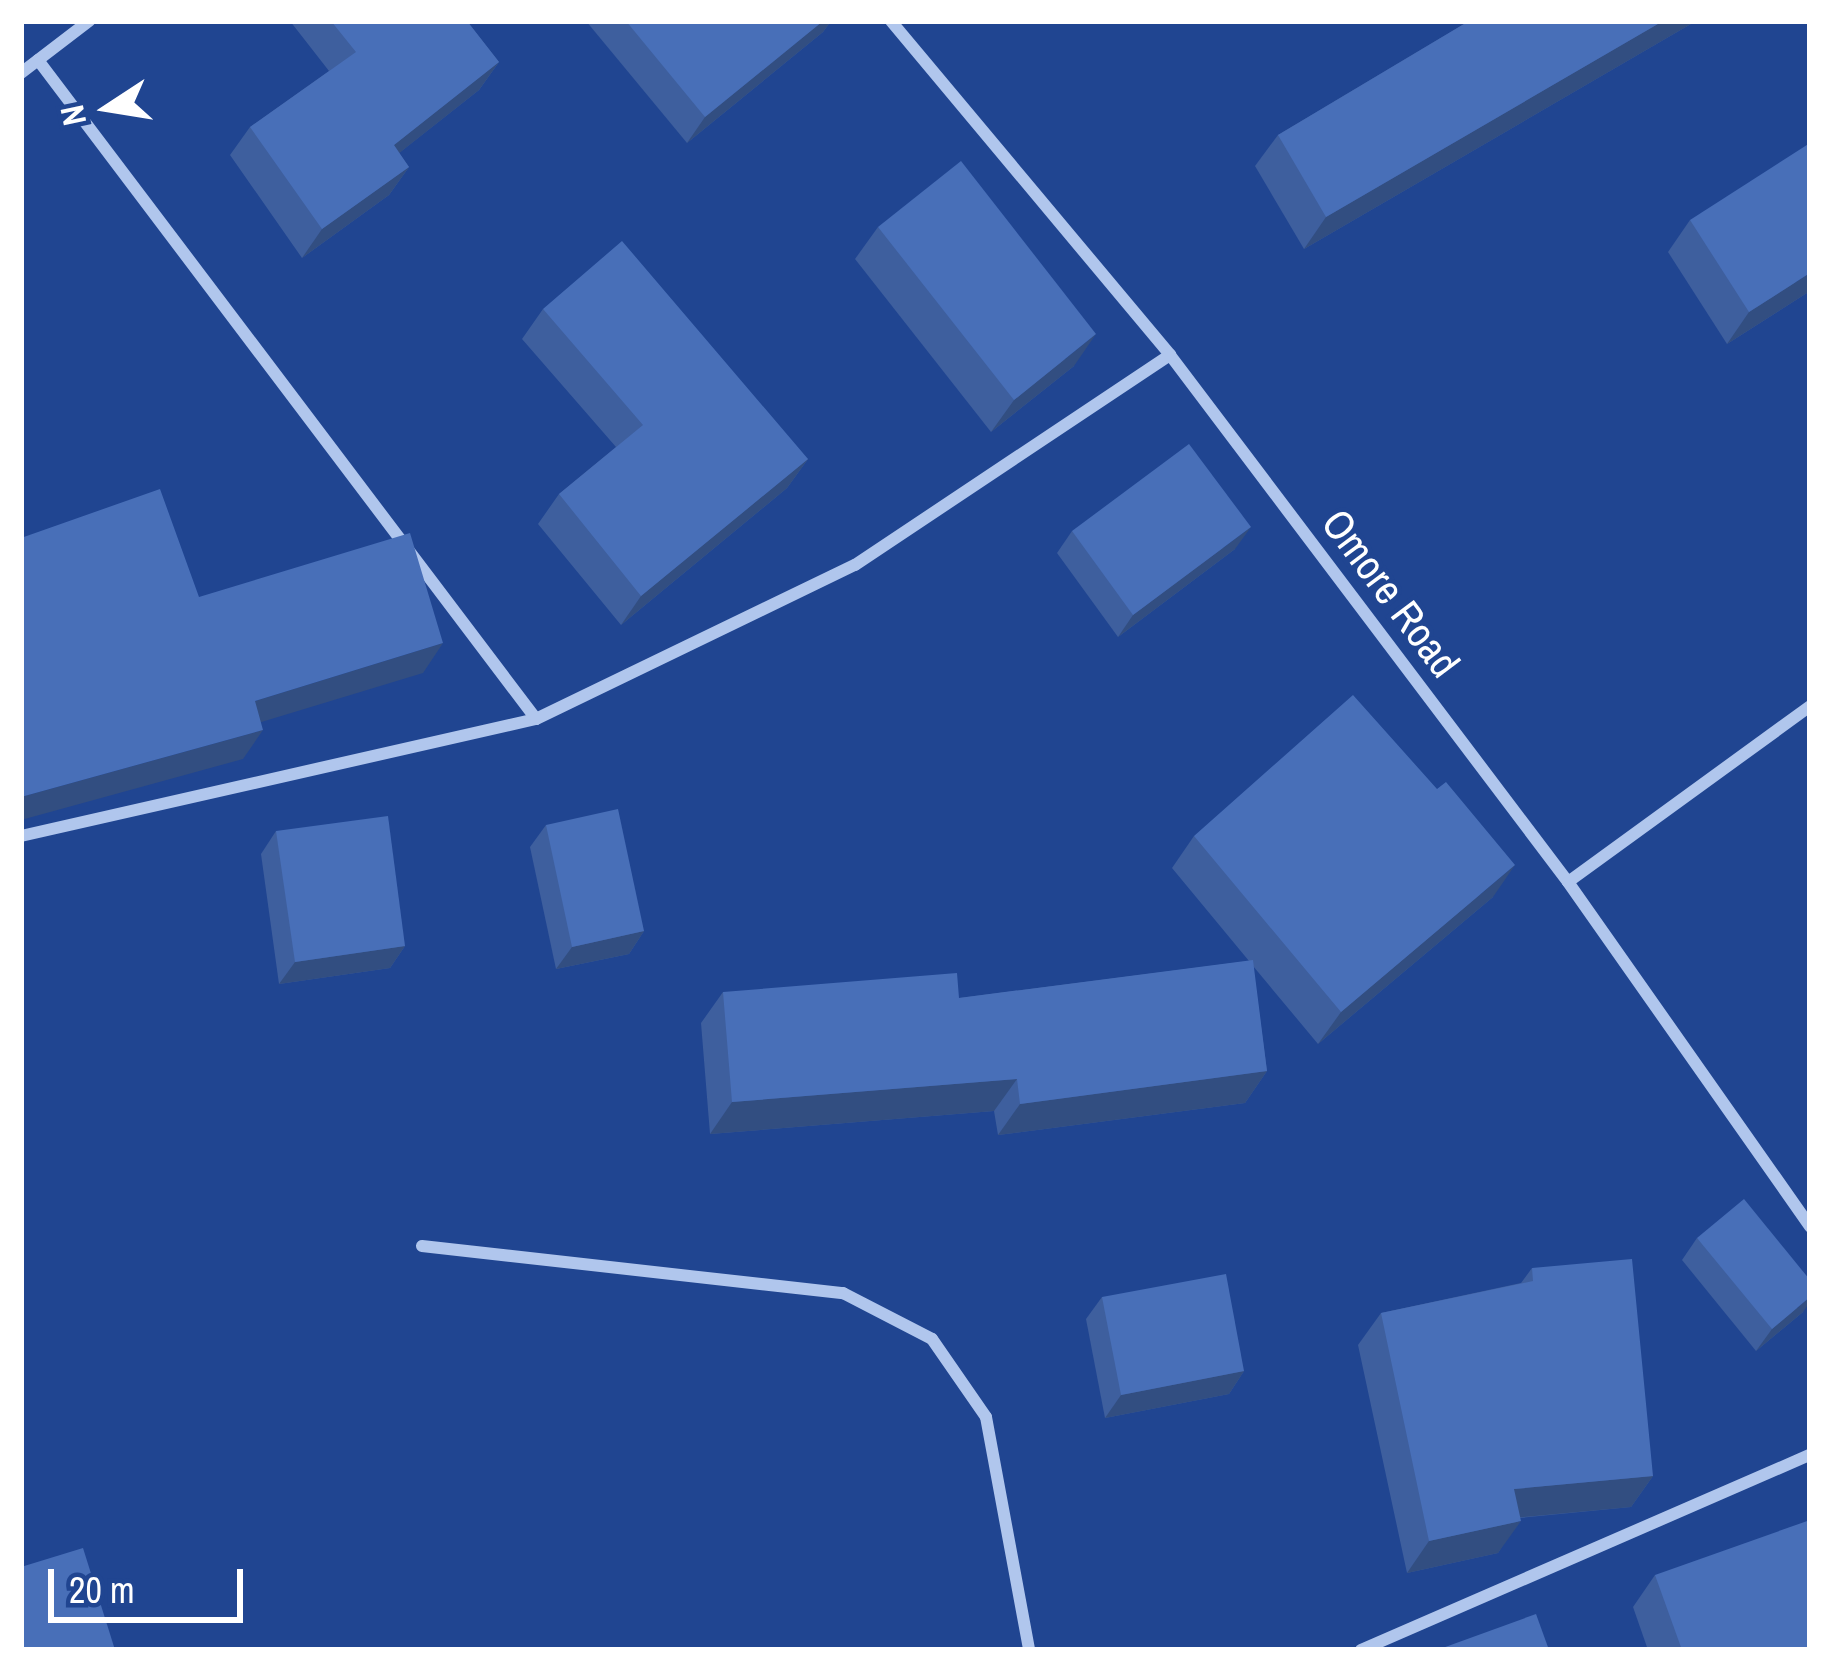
<!DOCTYPE html>
<html>
<head>
<meta charset="utf-8">
<style>
  body { margin:0 }
  #map { position:relative; width:1831px; height:1671px; overflow:hidden; background:#204591; font-family:"Archivo Narrow",sans-serif }
  div>[style] { position:absolute }
  [style*='--x'] { left:calc(var(--x)*1px); top:calc(var(--y)*1px); width:calc(var(--w)*1px); rotate:calc(var(--a)*1deg) }
  .street>* { height:12px; margin:-6px; padding:0 6px; transform-origin:6px; border-radius:6px; background:#b0c6ed }
  .wall>* { inset:0; background:#3e5f9e }
  .shaded-wall>* { inset:0; background:#324e81 }
  .building>* { inset:0; background:#486fb8 }
  span { translate:-50% -50%; white-space:nowrap; text-align:center; line-height:1.15; -webkit-text-stroke:9px #204591; paint-order:stroke }
  .street-label { font-size:42px; color:#fff }
  .frame { position:absolute; inset:0; border:24px solid #fff; pointer-events:none }
  .north { position:absolute; left:48px; top:48px; width:120px; height:120px; -webkit-text-stroke:9px #204591; paint-order:stroke; rotate:258deg; font-size:33px; font-weight:700; line-height:48px; text-align:center; color:#fff }
  .north::after { content:''; display:block; margin:auto; width:42px; height:54px; background:#fff; clip-path:polygon(50% 0,100% 100%,50% 72%,0 100%) }
  .scale { position:absolute; left:48px; top:1569px; width:195px; height:54px; box-sizing:border-box; border:6px solid #fff; border-top:0; padding-left:15px; font-size:36px; line-height:42px; white-space:nowrap; color:#fff; -webkit-text-stroke:9px #204591; paint-order:stroke }
</style>
</head>
<body>
<div id="map">
  <div class="street">
    <div style="--x:891;--y:21;--w:435;--a:50.1"></div>
    <div style="--x:1170;--y:355;--w:660;--a:52.94"></div>
    <div style="--x:1568;--y:882;--w:421;--a:54.9"></div>
    <div style="--x:38;--y:60;--w:826;--a:52.92"></div>
    <div style="--x:21;--y:73;--w:86;--a:-37.4"></div>
    <div style="--x:21;--y:836;--w:528;--a:-12.8"></div>
    <div style="--x:536;--y:719;--w:354;--a:-25.8"></div>
    <div style="--x:855;--y:565;--w:379;--a:-33.7"></div>
    <div style="--x:1568;--y:882;--w:299;--a:-36"></div>
    <div style="--x:422;--y:1246;--w:424;--a:6.4"></div>
    <div style="--x:843;--y:1293;--w:100;--a:27.3"></div>
    <div style="--x:932;--y:1339;--w:95;--a:55.3"></div>
    <div style="--x:986;--y:1417;--w:237;--a:79.5"></div>
    <div style="--x:1361;--y:1650;--w:490;--a:-23.5"></div>
  </div>
  <div class="wall">
    <div style="clip-path:polygon(290px 21px,467px 21px,499px 62px,479px 90px,399px 153px,409px 167px,389px 195px,302px 258px,230px 155px,250px 127px,329px 71px)"></div>
    <div style="clip-path:polygon(586px 21px,831px 21px,823px 32px,687px 143px)"></div>
    <div style="clip-path:polygon(1469px 21px,1696px 21px,1304px 249px,1255px 166px,1278px 135px)"></div>
    <div style="clip-path:polygon(1690px 220px,1810px 291px,1727px 344px,1668px 252px)"></div>
    <div style="clip-path:polygon(878px 227px,1074px 366px,991px 432px,855px 259px)"></div>
    <div style="clip-path:polygon(543px 309px,808px 459px,787px 488px,621px 625px,538px 524px,559px 494px,616px 447px,522px 339px)"></div>
    <div style="clip-path:polygon(1072px 531px,1235px 549px,1118px 637px,1057px 553px)"></div>
    <div style="clip-path:polygon(546px 825px,644px 931px,629px 954px,556px 969px,530px 847px)"></div>
    <div style="clip-path:polygon(276px 831px,405px 946px,390px 968px,279px 984px,261px 854px)"></div>
    <div style="clip-path:polygon(1194px 836px,1493px 897px,1318px 1044px,1253px 966px,1267px 1071px,1245px 1103px,998px 1135px,994px 1111px,710px 1134px,701px 1023px,723px 992px,959px 998px,1249px 961px,1172px 868px)"></div>
    <div style="clip-path:polygon(1697px 1238px,1803px 1312px,1756px 1351px,1682px 1260px)"></div>
    <div style="clip-path:polygon(1532px 1268px,1653px 1476px,1631px 1507px,1520px 1518px,1498px 1553px,1407px 1573px,1358px 1345px,1381px 1313px,1521px 1283px)"></div>
    <div style="clip-path:polygon(1102px 1297px,1244px 1371px,1229px 1394px,1105px 1418px,1086px 1319px)"></div>
    <div style="clip-path:polygon(1655px 1575px,1810px 1650px,1648px 1650px,1633px 1607px)"></div>
  </div>
  <div class="shaded-wall">
    <div style="clip-path:polygon(823px 21px,831px 21px,823px 32px,687px 143px,705px 117px)"></div>
    <div style="clip-path:polygon(1663px 21px,1696px 21px,1304px 249px,1326px 217px)"></div>
    <div style="clip-path:polygon(499px 62px,479px 90px,374px 173px,394px 145px)"></div>
    <div style="clip-path:polygon(409px 167px,389px 195px,302px 258px,322px 229px)"></div>
    <div style="clip-path:polygon(1810px 273px,1810px 291px,1727px 344px,1749px 312px)"></div>
    <div style="clip-path:polygon(1096px 334px,1074px 366px,991px 432px,1014px 400px)"></div>
    <div style="clip-path:polygon(808px 459px,787px 488px,621px 625px,641px 596px)"></div>
    <div style="clip-path:polygon(1251px 527px,1235px 549px,1118px 637px,1133px 615px)"></div>
    <div style="clip-path:polygon(443px 643px,423px 673px,235px 730px,255px 701px)"></div>
    <div style="clip-path:polygon(263px 730px,243px 759px,21px 820px,21px 797px)"></div>
    <div style="clip-path:polygon(1515px 865px,1493px 897px,1318px 1044px,1341px 1012px)"></div>
    <div style="clip-path:polygon(644px 931px,629px 954px,556px 969px,572px 947px)"></div>
    <div style="clip-path:polygon(405px 946px,390px 968px,279px 984px,295px 962px)"></div>
    <div style="clip-path:polygon(1267px 1071px,1245px 1103px,998px 1135px,1020px 1104px)"></div>
    <div style="clip-path:polygon(1017px 1079px,994px 1111px,710px 1134px,732px 1102px)"></div>
    <div style="clip-path:polygon(1810px 1297px,1810px 1302px,1803px 1312px,1756px 1351px,1772px 1329px)"></div>
    <div style="clip-path:polygon(1244px 1371px,1229px 1394px,1105px 1418px,1121px 1395px)"></div>
    <div style="clip-path:polygon(1653px 1476px,1631px 1507px,1491px 1520px,1514px 1489px)"></div>
    <div style="clip-path:polygon(1521px 1521px,1498px 1553px,1407px 1573px,1429px 1541px)"></div>
  </div>
  <div class="building">
    <div style="clip-path:polygon(331px 21px,467px 21px,499px 62px,394px 145px,409px 167px,322px 229px,250px 127px,356px 52px)"></div>
    <div style="clip-path:polygon(626px 21px,823px 21px,705px 117px)"></div>
    <div style="clip-path:polygon(1469px 21px,1663px 21px,1326px 217px,1278px 135px)"></div>
    <div style="clip-path:polygon(1810px 143px,1810px 273px,1749px 312px,1690px 220px)"></div>
    <div style="clip-path:polygon(961px 161px,1096px 334px,1014px 400px,878px 227px)"></div>
    <div style="clip-path:polygon(622px 241px,808px 459px,641px 596px,559px 494px,643px 425px,543px 309px)"></div>
    <div style="clip-path:polygon(1189px 444px,1251px 527px,1133px 615px,1072px 531px)"></div>
    <div style="clip-path:polygon(160px 489px,199px 597px,410px 533px,443px 643px,255px 701px,263px 730px,21px 797px,21px 538px)"></div>
    <div style="clip-path:polygon(1353px 695px,1437px 789px,1446px 782px,1515px 865px,1341px 1012px,1194px 836px)"></div>
    <div style="clip-path:polygon(618px 809px,644px 931px,572px 947px,546px 825px)"></div>
    <div style="clip-path:polygon(388px 816px,405px 946px,295px 962px,276px 831px)"></div>
    <div style="clip-path:polygon(1253px 960px,1267px 1071px,1020px 1104px,1017px 1079px,732px 1102px,723px 992px,957px 973px,959px 998px)"></div>
    <div style="clip-path:polygon(1744px 1199px,1810px 1280px,1810px 1297px,1772px 1329px,1697px 1238px)"></div>
    <div style="clip-path:polygon(1632px 1259px,1653px 1476px,1514px 1489px,1521px 1521px,1429px 1541px,1381px 1313px,1533px 1281px,1532px 1268px)"></div>
    <div style="clip-path:polygon(1226px 1274px,1244px 1371px,1121px 1395px,1102px 1297px)"></div>
    <div style="clip-path:polygon(1810px 1520px,1810px 1650px,1682px 1650px,1655px 1575px)"></div>
    <div style="clip-path:polygon(83px 1548px,115px 1650px,22px 1650px,21px 1567px)"></div>
    <div style="clip-path:polygon(1536px 1614px,1549px 1650px,1437px 1650px)"></div>
  </div>
  <div class="street-label">
    <span style="left:1391px;top:593px;rotate:53deg">Omore Road</span>
  </div>
  <div class="frame"></div>
  <div class="north">N</div>
  <div class="scale">20 m</div>
</div>
</body>
</html>
